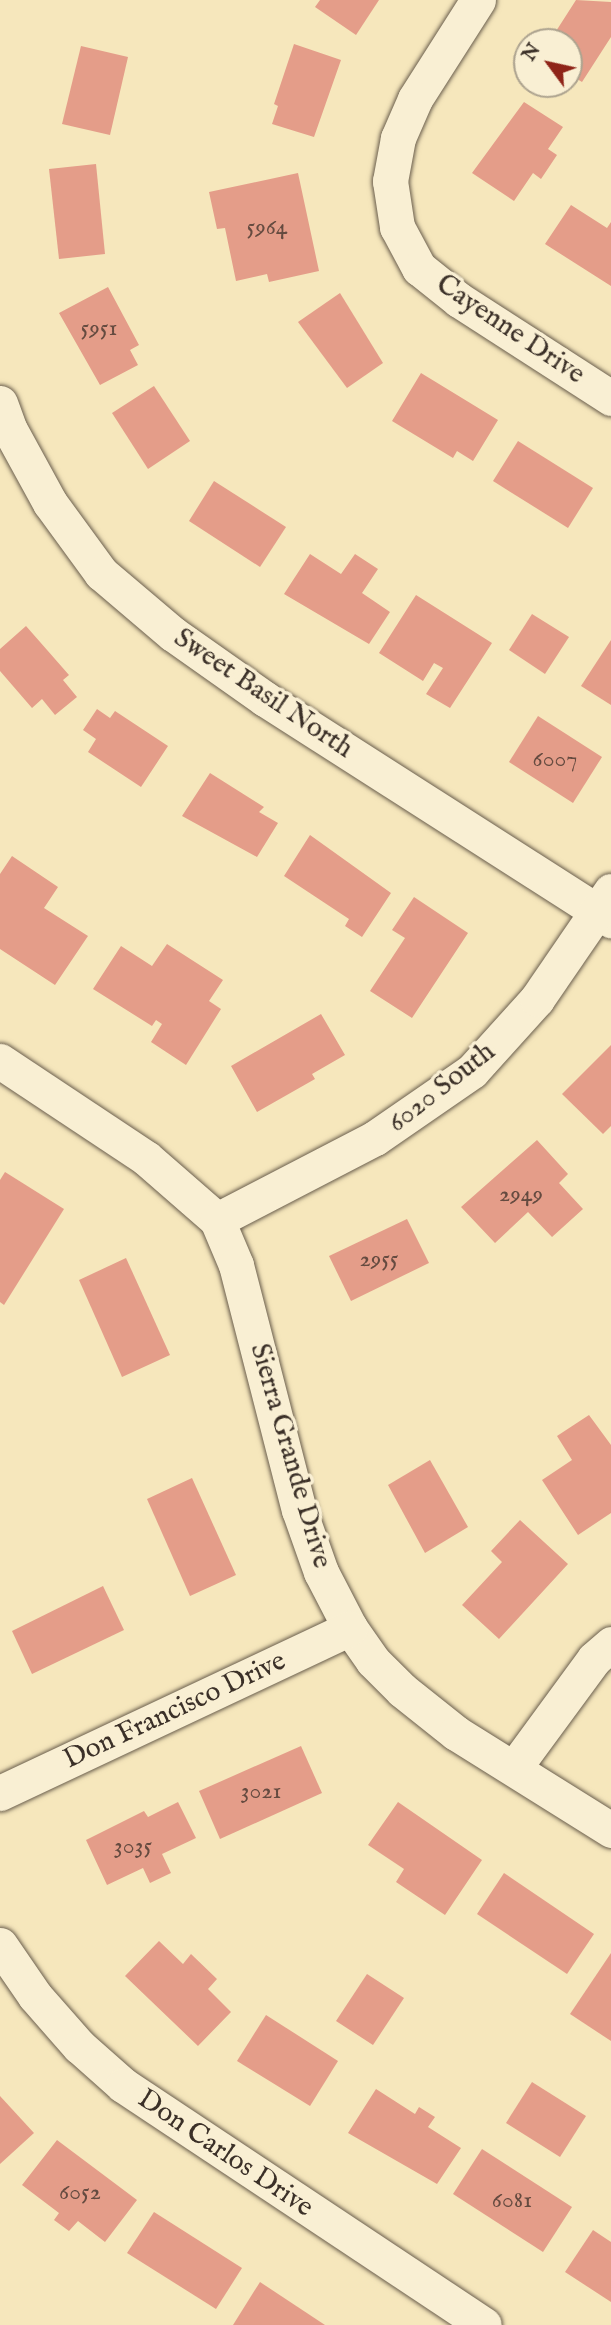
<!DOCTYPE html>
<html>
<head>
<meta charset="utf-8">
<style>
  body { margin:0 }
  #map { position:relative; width:611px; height:2325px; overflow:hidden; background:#f6e7bc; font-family:"IM FELL English",serif }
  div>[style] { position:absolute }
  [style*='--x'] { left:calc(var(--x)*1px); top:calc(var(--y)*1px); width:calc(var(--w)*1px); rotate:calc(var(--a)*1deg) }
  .building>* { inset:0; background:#e49d89 }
  .roads { filter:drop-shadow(0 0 2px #6a5e4d) drop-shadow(0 0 2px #6a5e4d) }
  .minor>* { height:35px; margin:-17.5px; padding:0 17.5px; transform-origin:17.5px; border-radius:17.5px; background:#f9efd3 }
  span { translate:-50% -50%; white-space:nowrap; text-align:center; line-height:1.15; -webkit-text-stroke:7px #f9efd3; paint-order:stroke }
  .number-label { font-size:24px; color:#654b40 }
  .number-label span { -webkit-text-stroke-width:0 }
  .street-label { font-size:28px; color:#3b3028 }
  .north { position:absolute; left:513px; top:28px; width:70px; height:70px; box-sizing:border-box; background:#f9efd3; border:2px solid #ada38f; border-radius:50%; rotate:303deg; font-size:19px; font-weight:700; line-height:28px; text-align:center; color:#3b3028 }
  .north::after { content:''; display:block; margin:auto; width:24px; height:32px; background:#8f2418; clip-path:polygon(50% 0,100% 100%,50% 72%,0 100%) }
</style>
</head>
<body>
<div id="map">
  <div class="building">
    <div style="clip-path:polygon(320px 0,379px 0,356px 35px,315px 7px)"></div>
    <div style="clip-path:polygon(576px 0,611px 2px,611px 37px,582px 82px,569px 74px,569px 42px,551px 39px)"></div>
    <div style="clip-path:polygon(294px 44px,341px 60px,314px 137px,272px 124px,278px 106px,274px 104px)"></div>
    <div style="clip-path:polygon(81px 46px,128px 57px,110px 135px,62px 124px)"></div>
    <div style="clip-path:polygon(524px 102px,563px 127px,548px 149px,557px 155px,541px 179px,533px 173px,514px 201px,472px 173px)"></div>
    <div style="clip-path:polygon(96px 164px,105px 254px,59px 259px,49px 169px)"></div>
    <div style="clip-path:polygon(298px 173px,319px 271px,269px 282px,267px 274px,236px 281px,225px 228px,217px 229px,209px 192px)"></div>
    <div style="clip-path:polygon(571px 205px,607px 228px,611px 222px,611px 286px,545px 244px)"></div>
    <div style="clip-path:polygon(108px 287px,139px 345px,130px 350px,138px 365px,100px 385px,59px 313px)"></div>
    <div style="clip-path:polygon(340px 293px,383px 363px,347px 388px,298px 322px)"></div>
    <div style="clip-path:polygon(421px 373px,498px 420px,473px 461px,457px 451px,453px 458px,392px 421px)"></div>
    <div style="clip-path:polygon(154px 386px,190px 441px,148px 469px,112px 413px)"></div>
    <div style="clip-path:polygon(518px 441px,593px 488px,568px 528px,493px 481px)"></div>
    <div style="clip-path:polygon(214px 481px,286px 527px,260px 567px,189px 521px)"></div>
    <div style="clip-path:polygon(310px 554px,341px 574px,355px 554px,378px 569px,362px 593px,390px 612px,369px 644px,284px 594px)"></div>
    <div style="clip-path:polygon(416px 595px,492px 643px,450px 708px,426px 694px,443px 668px,434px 663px,423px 681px,379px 653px)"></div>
    <div style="clip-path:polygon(532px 614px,569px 637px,545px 674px,509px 650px)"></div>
    <div style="clip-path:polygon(26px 626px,69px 675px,63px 680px,77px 697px,55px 715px,42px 699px,32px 708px,0 671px,0 649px)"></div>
    <div style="clip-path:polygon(611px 640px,611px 705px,581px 686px)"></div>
    <div style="clip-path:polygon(97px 709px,110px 718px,115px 711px,168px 746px,141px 787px,88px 752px,96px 739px,83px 730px)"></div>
    <div style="clip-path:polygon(538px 716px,602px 757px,573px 803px,509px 762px)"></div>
    <div style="clip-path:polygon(210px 773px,264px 807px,259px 812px,278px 823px,257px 857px,182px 816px)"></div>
    <div style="clip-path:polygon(310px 835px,391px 893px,362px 937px,345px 926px,349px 919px,284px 876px)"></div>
    <div style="clip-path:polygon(12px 856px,58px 887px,44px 908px,88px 936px,55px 985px,0 949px,0 874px)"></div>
    <div style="clip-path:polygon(414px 897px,468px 933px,412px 1018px,370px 991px,405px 938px,392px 930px)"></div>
    <div style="clip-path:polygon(167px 944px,223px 980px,209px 1001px,221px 1009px,186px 1065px,151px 1042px,162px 1024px,156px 1020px,152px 1026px,93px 989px,121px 946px,152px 966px)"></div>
    <div style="clip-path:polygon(321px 1014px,345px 1055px,312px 1074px,315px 1079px,257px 1112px,231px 1066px)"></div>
    <div style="clip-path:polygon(611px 1045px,611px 1126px,603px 1134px,562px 1094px)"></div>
    <div style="clip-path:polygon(537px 1140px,568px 1174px,559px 1183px,583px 1209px,552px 1237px,528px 1212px,495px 1243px,461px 1207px)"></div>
    <div style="clip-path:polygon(5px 1172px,64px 1209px,4px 1305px,0 1302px,0 1180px)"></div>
    <div style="clip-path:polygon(407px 1219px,429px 1263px,351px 1301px,329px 1256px)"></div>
    <div style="clip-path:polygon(126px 1258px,170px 1355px,122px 1377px,79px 1280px)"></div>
    <div style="clip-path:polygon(589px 1415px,611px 1445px,611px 1513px,578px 1535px,542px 1480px,572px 1460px,557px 1436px)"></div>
    <div style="clip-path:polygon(430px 1460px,468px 1527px,425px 1553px,388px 1485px)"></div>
    <div style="clip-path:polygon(192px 1478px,236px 1575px,190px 1596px,147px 1499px)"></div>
    <div style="clip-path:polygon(520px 1520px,568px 1564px,499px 1639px,462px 1605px,502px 1562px,491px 1551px)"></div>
    <div style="clip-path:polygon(103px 1586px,124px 1630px,32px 1674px,12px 1631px)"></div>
    <div style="clip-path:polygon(301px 1746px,322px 1793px,220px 1839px,199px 1791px)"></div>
    <div style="clip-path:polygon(178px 1802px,196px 1838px,162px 1854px,171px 1873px,150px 1883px,143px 1868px,107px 1885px,86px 1840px,144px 1811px,148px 1817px)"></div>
    <div style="clip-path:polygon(398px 1802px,482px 1860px,445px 1915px,396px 1882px,404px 1869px,368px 1845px)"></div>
    <div style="clip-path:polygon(504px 1873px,594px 1934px,567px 1974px,477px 1914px)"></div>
    <div style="clip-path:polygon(159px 1941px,183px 1964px,191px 1954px,217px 1979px,208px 1989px,231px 2012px,198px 2046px,125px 1976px)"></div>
    <div style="clip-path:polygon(611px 1953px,611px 2041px,570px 2014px)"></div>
    <div style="clip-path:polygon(367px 1974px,404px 1998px,373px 2045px,336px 2021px)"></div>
    <div style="clip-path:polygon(266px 2015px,338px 2061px,310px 2106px,237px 2061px)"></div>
    <div style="clip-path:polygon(532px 2082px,586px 2116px,560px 2157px,506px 2123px)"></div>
    <div style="clip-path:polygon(376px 2089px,415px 2114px,419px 2107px,435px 2117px,428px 2127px,461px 2148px,437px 2184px,348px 2133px)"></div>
    <div style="clip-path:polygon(0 2096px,34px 2133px,0 2164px)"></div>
    <div style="clip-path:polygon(57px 2140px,137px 2200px,105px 2242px,78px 2221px,69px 2231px,54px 2220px,59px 2213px,22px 2185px)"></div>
    <div style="clip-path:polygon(482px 2149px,572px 2207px,543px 2252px,453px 2194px)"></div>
    <div style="clip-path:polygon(154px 2212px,242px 2268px,216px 2309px,127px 2253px)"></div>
    <div style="clip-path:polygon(593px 2230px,611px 2242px,611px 2302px,565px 2272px)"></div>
    <div style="clip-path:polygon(260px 2282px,325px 2325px,233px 2325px)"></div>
  </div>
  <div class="roads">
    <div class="minor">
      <div style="--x:478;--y:0;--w:117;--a:122.5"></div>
      <div style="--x:415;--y:99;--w:43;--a:113.6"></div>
      <div style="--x:398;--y:138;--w:44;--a:100.5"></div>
      <div style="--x:390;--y:181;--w:47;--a:81.3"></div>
      <div style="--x:397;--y:227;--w:47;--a:61.8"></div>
      <div style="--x:419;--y:268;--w:51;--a:38.7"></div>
      <div style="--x:459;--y:300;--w:181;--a:32.8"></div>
      <div style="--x:0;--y:403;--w:29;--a:70"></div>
      <div style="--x:10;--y:430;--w:83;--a:61.3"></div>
      <div style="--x:50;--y:503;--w:87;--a:53.9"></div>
      <div style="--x:101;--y:573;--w:94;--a:40.3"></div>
      <div style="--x:173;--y:634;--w:113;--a:35.2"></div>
      <div style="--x:265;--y:699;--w:411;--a:32.6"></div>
      <div style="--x:0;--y:1061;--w:175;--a:33.6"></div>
      <div style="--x:146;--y:1158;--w:94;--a:41.1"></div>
      <div style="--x:217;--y:1220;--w:49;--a:67.1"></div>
      <div style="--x:236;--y:1265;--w:253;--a:75.6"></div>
      <div style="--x:299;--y:1510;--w:66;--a:70.5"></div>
      <div style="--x:321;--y:1572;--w:63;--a:62.6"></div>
      <div style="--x:350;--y:1628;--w:40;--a:55.1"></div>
      <div style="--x:373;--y:1661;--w:41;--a:45"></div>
      <div style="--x:402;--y:1690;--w:69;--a:38.5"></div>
      <div style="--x:456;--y:1733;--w:183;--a:32"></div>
      <div style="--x:217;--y:1220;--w:178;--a:-27.4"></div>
      <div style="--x:375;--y:1138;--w:118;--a:-34.6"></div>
      <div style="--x:472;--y:1071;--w:97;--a:-47.9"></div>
      <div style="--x:537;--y:999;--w:131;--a:-55.6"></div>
      <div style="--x:514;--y:1768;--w:135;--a:-53.7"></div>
      <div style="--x:594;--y:1659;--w:23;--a:-41"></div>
      <div style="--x:0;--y:1793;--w:387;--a:-25.2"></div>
      <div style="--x:0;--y:1945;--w:62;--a:55.5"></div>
      <div style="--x:35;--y:1996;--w:67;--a:48.7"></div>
      <div style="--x:79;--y:2046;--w:59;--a:41.6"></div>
      <div style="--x:123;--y:2085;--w:433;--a:33.6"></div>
    </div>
  </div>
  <div class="number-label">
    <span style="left:267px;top:228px">5964</span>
    <span style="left:99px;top:329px">5951</span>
    <span style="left:555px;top:760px">6007</span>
    <span style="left:521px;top:1195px">2949</span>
    <span style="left:379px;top:1260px">2955</span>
    <span style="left:261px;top:1792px">3021</span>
    <span style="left:133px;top:1847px">3035</span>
    <span style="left:80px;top:2193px">6052</span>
    <span style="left:512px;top:2201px">6081</span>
  </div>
  <div class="street-label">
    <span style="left:510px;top:330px;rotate:34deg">Cayenne Drive</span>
    <span style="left:263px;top:694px;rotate:34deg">Sweet Basil North</span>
    <span style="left:442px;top:1088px;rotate:-38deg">6020 South</span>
    <span style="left:290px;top:1456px;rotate:74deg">Sierra Grande Drive</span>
    <span style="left:175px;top:1711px;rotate:-25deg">Don Francisco Drive</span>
    <span style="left:225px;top:2154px;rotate:34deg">Don Carlos Drive</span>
  </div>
  <div class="north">N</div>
</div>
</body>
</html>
